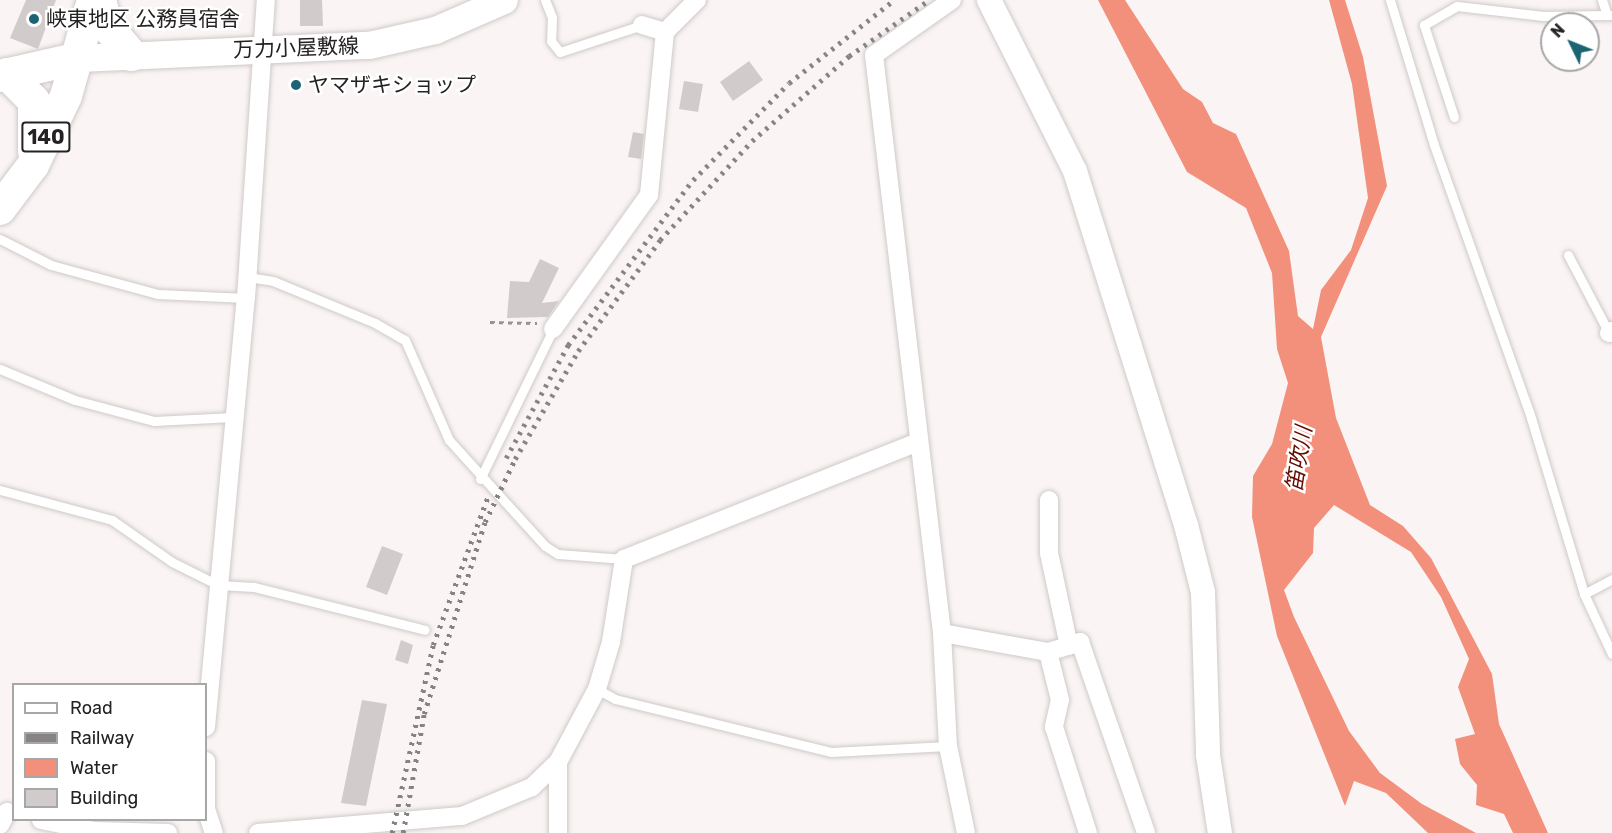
<!DOCTYPE html>
<html>
<head>
<meta charset="utf-8">
<style>
  body { margin:0 }
  #map { position:relative; width:1612px; height:833px; overflow:hidden; background:#faf5f4; font-family:Rubik,"Noto Sans JP",sans-serif }
  div>[style] { position:absolute }
  [style*='--x'] { left:calc(var(--x)*1px); top:calc(var(--y)*1px); width:calc(var(--w)*1px); rotate:calc(var(--a)*1deg) }
  .water>* { inset:0; background:#f2907c }
  .building>* { inset:0; background:#d1cccb }
  .path>* { height:3px; margin-top:-1.5px; transform-origin:0; background:repeating-linear-gradient(90deg,#969392 0 4.5px,transparent 0 9px) }
  .roads { filter:drop-shadow(0 0 2px #cfc9c8) drop-shadow(0 0 2px #cfc9c8) }
  .service>* { height:9px; margin:-4.5px; padding:0 4.5px; transform-origin:4.5px; border-radius:4.5px; background:#fff }
  .minor>* { height:18px; margin:-9px; padding:0 9px; transform-origin:9px; border-radius:9px; background:#fff }
  .tertiary>* { height:24px; margin:-12px; padding:0 12px; transform-origin:12px; border-radius:12px; background:#fff }
  .secondary>* { height:27px; margin:-13.5px; padding:0 13.5px; transform-origin:13.5px; border-radius:13.5px; background:#fff }
  .trunk>* { height:32px; margin:-16px; padding:0 16px; transform-origin:16px; border-radius:16px; background:#fff }
  .rail>* { height:4.5px; margin-top:-2.25px; transform-origin:0; background:repeating-linear-gradient(90deg,#868382 0 3px,transparent 0 9px) }
  .dots>* { width:16px; height:16px; translate:-50% -50%; box-sizing:border-box; border:3px solid #fff; border-radius:50% }
  span { translate:-50% -50%; white-space:nowrap; text-align:center; line-height:1.15; -webkit-text-stroke:5px #fff; paint-order:stroke }
  .shield-label span { padding:2px 4px; background:#fff; border:2px solid; border-radius:4px; -webkit-text-stroke-width:0 }
  .shield-label { font-size:20px; color:#242222; font-weight:700 }
  .poi-label { font-size:21px; color:#242222 }
  .left { translate:0 -50%; text-align:left }
  .street-label { font-size:21px; color:#242222 }
  .water-label { font-size:22px; color:#650d00; font-style:italic }
  .legend { position:absolute; left:12px; top:683px; width:195px; height:138px; box-sizing:border-box; background:#fff; border:2px solid #a7a7a7; margin:0; padding:8px 10px; list-style:none; font-size:18px; color:#242222 }
  .legend li { display:flex; align-items:center; gap:12px; height:30px }
  .legend b { width:30px; border:2px solid #a7a7a7 }
  .north { position:absolute; left:1540px; top:12px; width:60px; height:60px; box-sizing:border-box; background:#fff; border:2px solid #a7a7a7; border-radius:50%; rotate:313deg; font-size:16px; font-weight:700; line-height:24px; text-align:center; color:#242222 }
  .north::after { content:''; display:block; margin:auto; width:21px; height:27px; background:#1c6473; clip-path:polygon(50% 0,100% 100%,50% 72%,0 100%) }
</style>
</head>
<body>
<div id="map">
  <div class="water">
    <div style="clip-path:polygon(1098px 0,1125px 0,1183px 89px,1202px 102px,1213px 123px,1236px 134px,1289px 251px,1298px 316px,1313px 329px,1321px 290px,1351px 250px,1368px 198px,1352px 84px,1329px 0,1345px 0,1363px 57px,1387px 186px,1321px 337px,1336px 418px,1370px 505px,1403px 526px,1431px 558px,1492px 674px,1499px 724px,1548px 833px,1513px 833px,1504px 814px,1476px 805px,1477px 785px,1460px 764px,1455px 739px,1475px 734px,1458px 687px,1469px 659px,1441px 597px,1411px 552px,1334px 505px,1314px 528px,1313px 553px,1284px 590px,1294px 617px,1349px 731px,1380px 773px,1422px 804px,1476px 833px,1428px 833px,1386px 793px,1354px 781px,1345px 806px,1277px 636px,1252px 517px,1253px 476px,1272px 444px,1288px 383px,1277px 349px,1272px 273px,1246px 208px,1187px 172px)"></div>
  </div>
  <div class="building">
    <div style="clip-path:polygon(26px 0,56px 0,38px 49px,10px 38px)"></div>
    <div style="clip-path:polygon(300px 0,322px 0,323px 26px,300px 26px)"></div>
    <div style="clip-path:polygon(749px 61px,763px 80px,733px 101px,720px 82px)"></div>
    <div style="clip-path:polygon(684px 81px,703px 84px,698px 112px,679px 109px)"></div>
    <div style="clip-path:polygon(633px 132px,644px 134px,641px 159px,628px 157px)"></div>
    <div style="clip-path:polygon(540px 259px,559px 268px,542px 303px,559px 301px,548px 317px,507px 318px,510px 281px,529px 282px)"></div>
    <div style="clip-path:polygon(382px 546px,403px 554px,387px 595px,366px 587px)"></div>
    <div style="clip-path:polygon(401px 640px,413px 645px,408px 664px,395px 660px)"></div>
    <div style="clip-path:polygon(362px 700px,387px 704px,366px 806px,341px 803px)"></div>
  </div>
  <div class="path">
    <div style="--x:490;--y:322;--w:47;--a:1.2"></div>
  </div>
  <div class="roads">
    <div class="service">
      <div style="--x:545;--y:0;--w:18;--a:68"></div>
      <div style="--x:552;--y:17;--w:24;--a:92"></div>
      <div style="--x:551;--y:41;--w:14;--a:51"></div>
      <div style="--x:560;--y:52;--w:86;--a:-18.2"></div>
      <div style="--x:1390;--y:0;--w:152;--a:73.1"></div>
      <div style="--x:1434;--y:145;--w:290;--a:70.4"></div>
      <div style="--x:1531;--y:418;--w:184;--a:73.2"></div>
      <div style="--x:1584;--y:594;--w:66;--a:65"></div>
      <div style="--x:1602;--y:0;--w:16;--a:72"></div>
      <div style="--x:1607;--y:15;--w:5;--a:0"></div>
      <div style="--x:1454;--y:117;--w:97;--a:-108.1"></div>
      <div style="--x:1424;--y:25;--w:38;--a:-30"></div>
      <div style="--x:1457;--y:6;--w:87;--a:6.6"></div>
      <div style="--x:1543;--y:16;--w:64;--a:-0.9"></div>
      <div style="--x:0;--y:239;--w:57;--a:27"></div>
      <div style="--x:51;--y:265;--w:111;--a:15.2"></div>
      <div style="--x:158;--y:294;--w:88;--a:2.6"></div>
      <div style="--x:1568;--y:255;--w:90;--a:62.3"></div>
      <div style="--x:248;--y:277;--w:25;--a:9"></div>
      <div style="--x:273;--y:281;--w:110;--a:22.4"></div>
      <div style="--x:375;--y:323;--w:34;--a:30"></div>
      <div style="--x:405;--y:340;--w:109;--a:66.3"></div>
      <div style="--x:449;--y:440;--w:143;--a:47.8"></div>
      <div style="--x:545;--y:546;--w:15;--a:32"></div>
      <div style="--x:558;--y:554;--w:66;--a:4.3"></div>
      <div style="--x:0;--y:369;--w:81;--a:22.5"></div>
      <div style="--x:75;--y:400;--w:82;--a:14.9"></div>
      <div style="--x:154;--y:421;--w:79;--a:-2.9"></div>
      <div style="--x:480;--y:479;--w:167;--a:-64"></div>
      <div style="--x:0;--y:490;--w:116;--a:15"></div>
      <div style="--x:112;--y:520;--w:73;--a:35"></div>
      <div style="--x:172;--y:562;--w:51;--a:26.6"></div>
      <div style="--x:218;--y:585;--w:36;--a:3"></div>
      <div style="--x:254;--y:587;--w:176;--a:14.1"></div>
      <div style="--x:1584;--y:594;--w:32;--a:-28"></div>
      <div style="--x:597;--y:689;--w:21;--a:29"></div>
      <div style="--x:615;--y:699;--w:222;--a:13.8"></div>
      <div style="--x:831;--y:752;--w:117;--a:-2.9"></div>
    </div>
    <div class="minor">
      <div style="--x:952;--y:0;--w:95;--a:144.8"></div>
      <div style="--x:874;--y:55;--w:582;--a:83.29"></div>
      <div style="--x:942;--y:633;--w:113;--a:87"></div>
      <div style="--x:948;--y:746;--w:89;--a:78.3"></div>
      <div style="--x:665;--y:32;--w:45;--a:-45"></div>
      <div style="--x:553;--y:329;--w:165;--a:-54.4"></div>
      <div style="--x:649;--y:195;--w:164;--a:-84.4"></div>
      <div style="--x:665;--y:32;--w:24;--a:-163"></div>
      <div style="--x:1609;--y:333;--w:4;--a:-34"></div>
      <div style="--x:1049;--y:500;--w:53;--a:90"></div>
      <div style="--x:1049;--y:553;--w:95;--a:77.9"></div>
      <div style="--x:942;--y:633;--w:108;--a:10.2"></div>
      <div style="--x:1048;--y:652;--w:34;--a:-17"></div>
      <div style="--x:1080;--y:642;--w:202;--a:70.9"></div>
      <div style="--x:1048;--y:652;--w:49;--a:76"></div>
      <div style="--x:1060;--y:700;--w:28;--a:103"></div>
      <div style="--x:1054;--y:727;--w:111;--a:72.2"></div>
      <div style="--x:206;--y:727;--w:431;--a:-84.7"></div>
      <div style="--x:246;--y:298;--w:299;--a:-86.2"></div>
      <div style="--x:206;--y:761;--w:48;--a:90"></div>
      <div style="--x:206;--y:809;--w:25;--a:72"></div>
      <div style="--x:558;--y:762;--w:71;--a:90"></div>
      <div style="--x:41;--y:820;--w:55;--a:11.5"></div>
      <div style="--x:95;--y:831;--w:73;--a:1.6"></div>
      <div style="--x:0;--y:825;--w:15;--a:-62"></div>
      <div style="--x:258;--y:833;--w:205;--a:-4.8"></div>
      <div style="--x:462;--y:816;--w:76;--a:-22.5"></div>
      <div style="--x:532;--y:787;--w:36;--a:-44"></div>
      <div style="--x:558;--y:762;--w:83;--a:-61.9"></div>
      <div style="--x:597;--y:689;--w:49;--a:-73.4"></div>
      <div style="--x:611;--y:642;--w:84;--a:-81.1"></div>
      <div style="--x:624;--y:559;--w:316;--a:-21.7"></div>
    </div>
    <div class="tertiary">
      <div style="--x:989;--y:0;--w:191;--a:63.3"></div>
      <div style="--x:1075;--y:171;--w:371;--a:72.6"></div>
      <div style="--x:1186;--y:525;--w:69;--a:75.8"></div>
      <div style="--x:1203;--y:592;--w:163;--a:88.2"></div>
      <div style="--x:1208;--y:755;--w:79;--a:81.3"></div>
    </div>
    <div class="secondary">
      <div style="--x:79;--y:58;--w:290;--a:-2.6"></div>
      <div style="--x:369;--y:45;--w:68;--a:-12.8"></div>
      <div style="--x:435;--y:30;--w:75;--a:-23.5"></div>
    </div>
    <div class="trunk">
      <div style="--x:100;--y:0;--w:27;--a:75"></div>
      <div style="--x:107;--y:26;--w:38;--a:50"></div>
      <div style="--x:7;--y:74;--w:38;--a:45"></div>
      <div style="--x:34;--y:101;--w:50;--a:90"></div>
      <div style="--x:0;--y:76;--w:81;--a:-12.8"></div>
      <div style="--x:0;--y:209;--w:55;--a:-53.1"></div>
      <div style="--x:33;--y:165;--w:76;--a:-64.4"></div>
      <div style="--x:66;--y:96;--w:100;--a:-74.3"></div>
    </div>
  </div>
  <div class="rail">
    <div style="--x:506;--y:458;--w:129;--a:-61.2"></div>
    <div style="--x:568;--y:345;--w:207;--a:-52.9"></div>
    <div style="--x:693;--y:180;--w:136;--a:-45.3"></div>
    <div style="--x:789;--y:83;--w:134;--a:-38.3"></div>
    <div style="--x:392;--y:833;--w:192;--a:-77.7"></div>
    <div style="--x:433;--y:645;--w:159;--a:-69.7"></div>
    <div style="--x:403;--y:833;--w:121;--a:-80"></div>
    <div style="--x:424;--y:714;--w:201;--a:-72.4"></div>
    <div style="--x:485;--y:522;--w:70;--a:-64.5"></div>
    <div style="--x:515;--y:459;--w:125;--a:-59.7"></div>
    <div style="--x:578;--y:351;--w:138;--a:-53.5"></div>
    <div style="--x:660;--y:240;--w:135;--a:-47.1"></div>
    <div style="--x:752;--y:141;--w:129;--a:-41.2"></div>
    <div style="--x:849;--y:56;--w:98;--a:-35"></div>
  </div>
  <div class="dots">
    <div style="left:34px;top:19px;background:#1c6473"></div>
    <div style="left:296px;top:85px;background:#1c6473"></div>
  </div>
  <div class="shield-label">
    <span style="left:46px;top:137px">140</span>
  </div>
  <div class="poi-label">
    <span class="left" style="left:46px;top:19px">峡東地区 公務員宿舎</span>
    <span class="left" style="left:308px;top:85px">ヤマザキショップ</span>
  </div>
  <div class="street-label">
    <span style="left:296px;top:48px;rotate:-2deg">万力小屋敷線</span>
  </div>
  <div class="water-label">
    <span style="left:1299px;top:459px;rotate:-81deg">笛吹川</span>
  </div>
  <ul class="legend">
  <li><b style="height:8px;background:#fff"></b>Road</li>
  <li><b style="height:8px;background:#868382"></b>Railway</li>
  <li><b style="height:16px;background:#f2907c"></b>Water</li>
  <li><b style="height:16px;background:#d1cccb"></b>Building</li>
  </ul>
  <div class="north">N</div>
</div>
</body>
</html>
